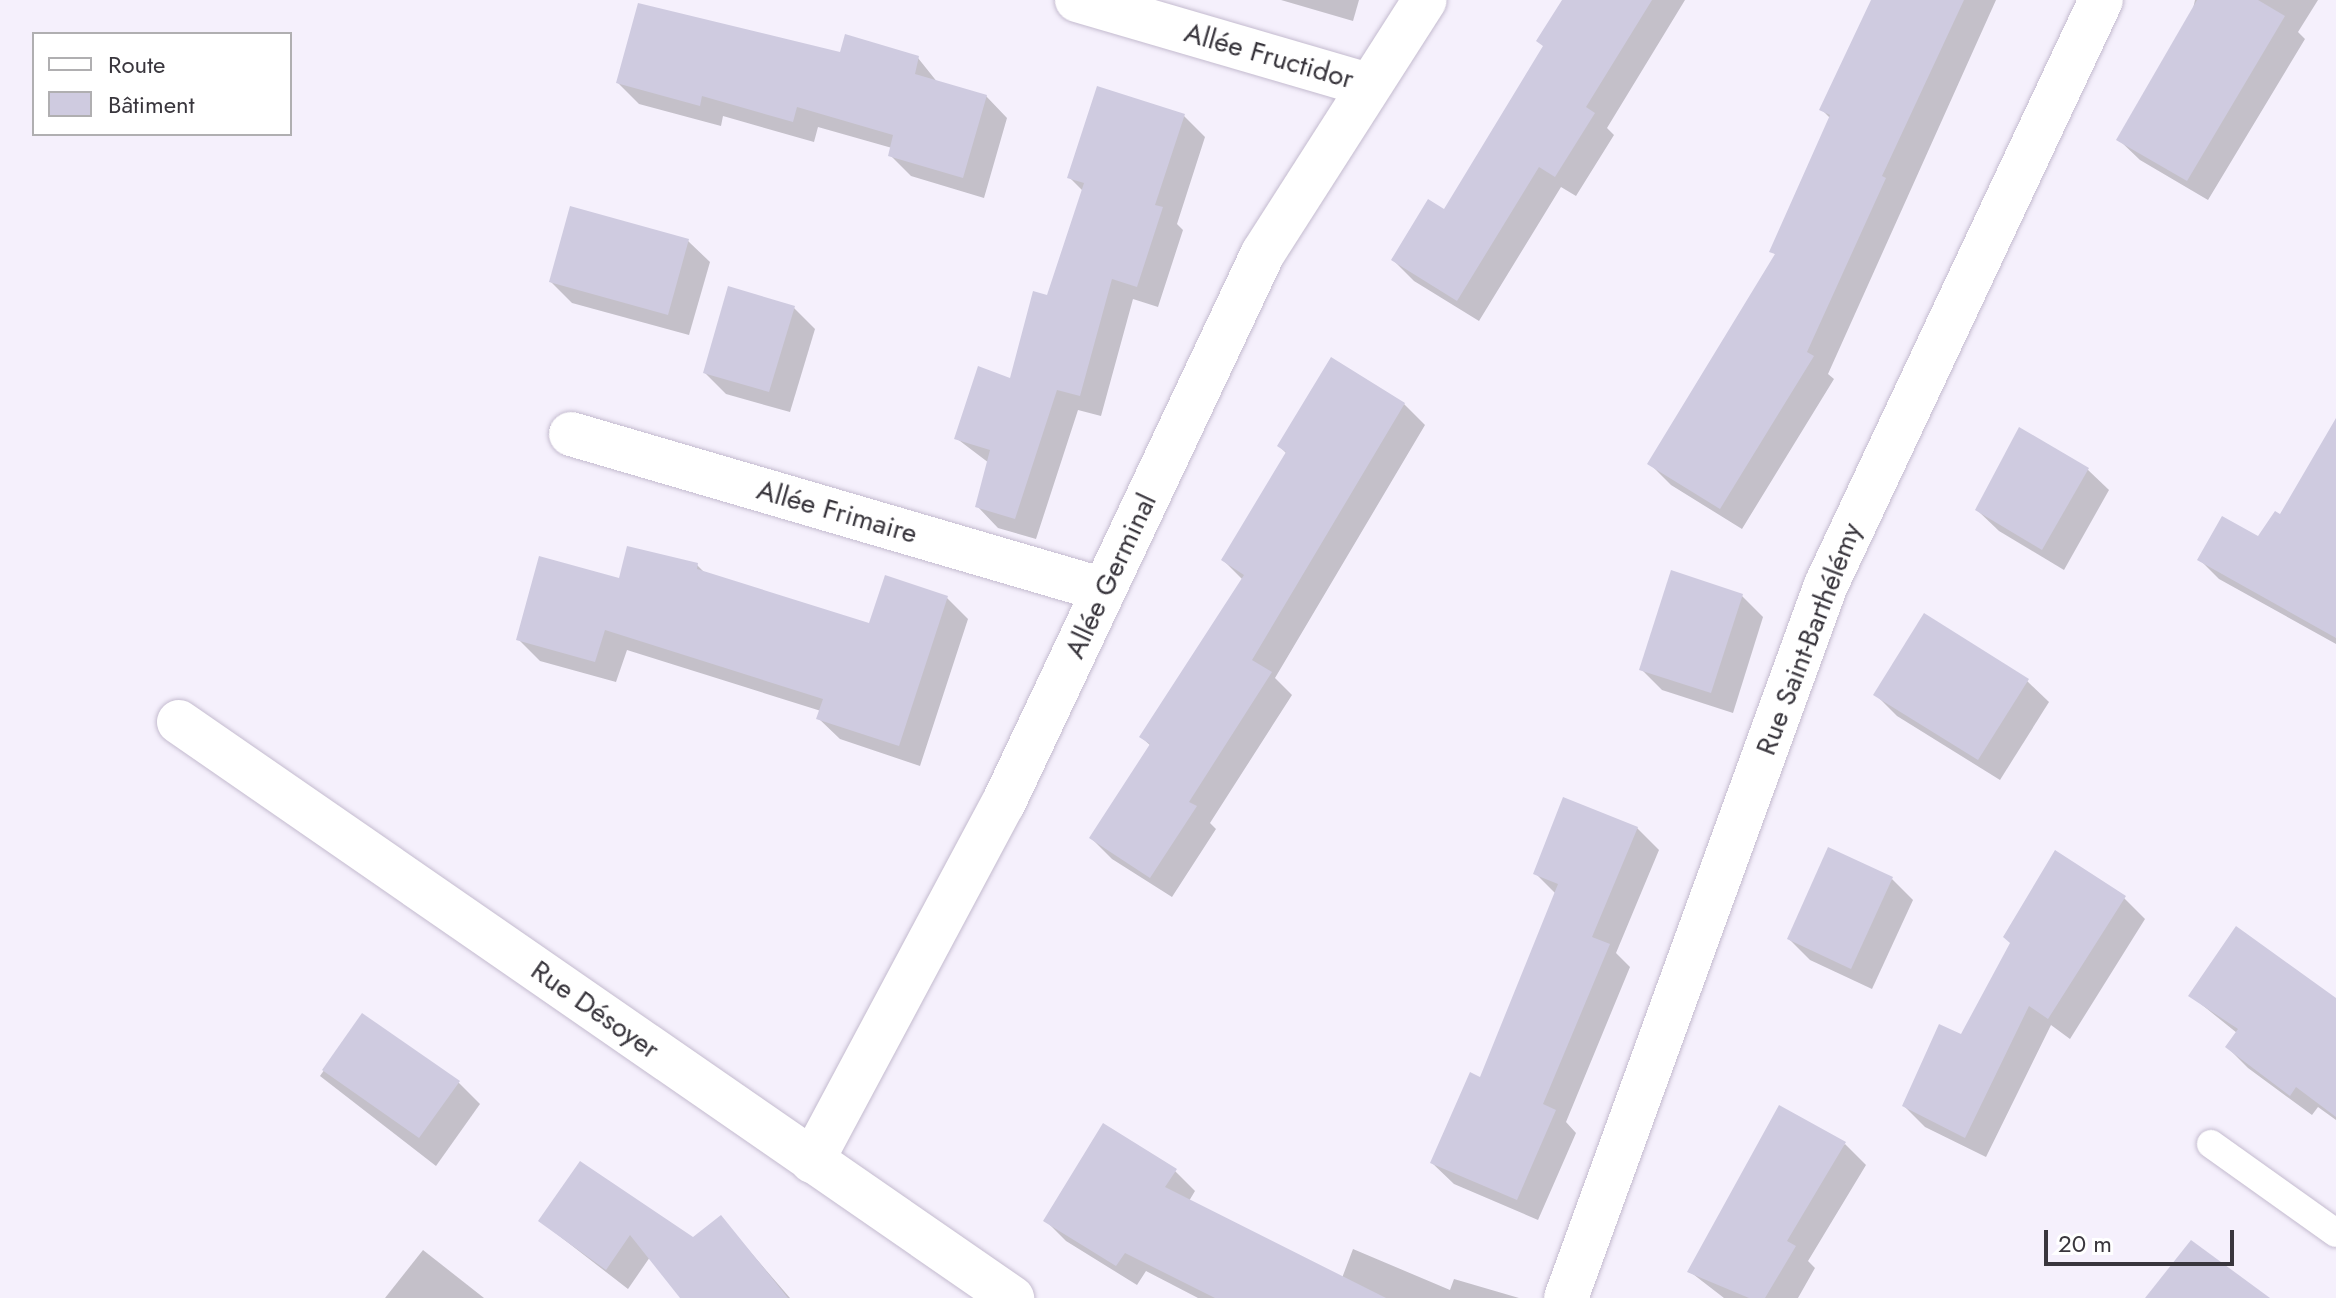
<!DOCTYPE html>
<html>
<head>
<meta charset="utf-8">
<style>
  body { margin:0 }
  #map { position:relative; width:2336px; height:1298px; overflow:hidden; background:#f5f0fc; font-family:Jost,sans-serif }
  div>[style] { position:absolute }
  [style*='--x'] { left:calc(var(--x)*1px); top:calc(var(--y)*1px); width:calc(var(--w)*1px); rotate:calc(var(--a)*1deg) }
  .shadow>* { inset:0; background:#0003 }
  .building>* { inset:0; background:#cfcbe0 }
  .roads { filter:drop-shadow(0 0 2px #c4bbcf) drop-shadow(0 0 2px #c4bbcf) }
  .service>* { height:28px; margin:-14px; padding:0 14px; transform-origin:14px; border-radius:14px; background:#fff }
  .minor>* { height:44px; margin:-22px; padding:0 22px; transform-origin:22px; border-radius:22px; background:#fff }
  span { translate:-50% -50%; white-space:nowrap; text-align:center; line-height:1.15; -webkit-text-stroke:6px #fff; paint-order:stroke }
  .street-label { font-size:28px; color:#39363d }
  .legend { position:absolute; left:32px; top:32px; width:260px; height:104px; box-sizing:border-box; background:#fff; border:2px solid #b0afb1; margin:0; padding:10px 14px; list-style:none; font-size:24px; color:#39363d }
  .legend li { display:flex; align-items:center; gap:16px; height:40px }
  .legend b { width:40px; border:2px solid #b0afb1 }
  .scale { position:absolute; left:2044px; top:1230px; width:190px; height:36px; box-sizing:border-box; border:4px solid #39363d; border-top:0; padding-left:10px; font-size:24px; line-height:28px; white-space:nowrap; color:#39363d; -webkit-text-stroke:6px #fff; paint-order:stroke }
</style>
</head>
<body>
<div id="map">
  <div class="shadow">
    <div style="clip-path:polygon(1281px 0,1359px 0,1353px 21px)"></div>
    <div style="clip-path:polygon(1564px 0,1685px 0,1607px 128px,1614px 135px,1576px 196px,1561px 187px,1479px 321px,1414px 281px,1393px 260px,1444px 212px,1545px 47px)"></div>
    <div style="clip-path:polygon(1872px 0,1996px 0,1828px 374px,1834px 379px,1742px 529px,1671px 485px,1650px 464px,1777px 256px,1772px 251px,1830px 118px,1822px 110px)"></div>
    <div style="clip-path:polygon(2195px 0,2318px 0,2298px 32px,2305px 39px,2208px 200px,2140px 160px,2119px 140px,2192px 13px)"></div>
    <div style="clip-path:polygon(841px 54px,918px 58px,938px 83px,986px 96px,1007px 118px,984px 198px,911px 176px,890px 155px,892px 148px,818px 127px,814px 142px,723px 116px,721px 126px,639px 104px,618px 83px)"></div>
    <div style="clip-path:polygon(1184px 116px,1205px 137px,1177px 224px,1183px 230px,1158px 307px,1133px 299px,1101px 416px,1078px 410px,1036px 539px,998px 528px,977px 506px,989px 463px,956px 438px,1011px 381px,1048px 297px,1083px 191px,1069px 177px)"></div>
    <div style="clip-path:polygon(688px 241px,710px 262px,689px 335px,572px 303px,551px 282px)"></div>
    <div style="clip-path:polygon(794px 308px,815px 329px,790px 412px,726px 394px,705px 373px)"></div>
    <div style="clip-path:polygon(1404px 404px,1425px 425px,1275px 678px,1292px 695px,1210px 823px,1216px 829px,1172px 897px,1112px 859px,1091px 838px,1151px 746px,1141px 737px,1243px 580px,1223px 560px,1287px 454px,1279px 446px)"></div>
    <div style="clip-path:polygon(2336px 422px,2336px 644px,2219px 579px,2200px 560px,2258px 539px,2280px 516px)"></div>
    <div style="clip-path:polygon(2087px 469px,2109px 490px,2064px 570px,1999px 531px,1977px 510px)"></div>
    <div style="clip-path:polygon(697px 565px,706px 574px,870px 626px,947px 598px,968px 619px,920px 766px,840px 739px,818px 718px,821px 711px,627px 650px,616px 682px,540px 661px,518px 639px,621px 580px)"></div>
    <div style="clip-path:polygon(1742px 596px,1763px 617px,1733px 713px,1662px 690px,1641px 669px)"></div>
    <div style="clip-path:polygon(2027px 681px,2049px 702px,2000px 780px,1897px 716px,1876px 695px)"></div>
    <div style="clip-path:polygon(1637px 828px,1659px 850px,1616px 953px,1630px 967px,1566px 1122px,1576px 1133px,1538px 1220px,1454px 1184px,1432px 1163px,1481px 1079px,1556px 894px,1535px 873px)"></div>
    <div style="clip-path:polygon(1892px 879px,1913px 900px,1872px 989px,1810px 960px,1789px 939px)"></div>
    <div style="clip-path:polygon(2124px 898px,2145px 919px,2070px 1039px,2051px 1025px,1986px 1157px,1925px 1127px,1904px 1106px,1961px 1036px)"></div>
    <div style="clip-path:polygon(2191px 996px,2336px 1001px,2336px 1120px,2318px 1107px,2312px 1115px,2248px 1068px,2227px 1047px,2237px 1033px)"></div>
    <div style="clip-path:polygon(362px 1016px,459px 1083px,480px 1104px,436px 1166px,320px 1076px)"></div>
    <div style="clip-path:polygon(1845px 1144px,1866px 1165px,1808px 1261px,1815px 1268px,1798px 1298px,1724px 1298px,1689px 1271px)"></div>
    <div style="clip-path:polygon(1175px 1171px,1195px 1191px,1189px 1201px,1342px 1278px,1353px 1249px,1450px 1290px,1454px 1279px,1519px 1298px,1198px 1298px,1146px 1271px,1137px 1285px,1066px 1241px,1046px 1221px)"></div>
    <div style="clip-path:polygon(721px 1218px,790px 1298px,683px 1298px,650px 1257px,628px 1289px,540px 1221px,694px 1239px)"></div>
    <div style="clip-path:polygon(423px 1250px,484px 1298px,385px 1298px)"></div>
  </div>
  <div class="building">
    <div style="clip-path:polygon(1562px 0,1652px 0,1586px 107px,1595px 113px,1555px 177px,1539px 167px,1457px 301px,1391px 260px,1428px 199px,1444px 209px,1543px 46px,1536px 41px)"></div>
    <div style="clip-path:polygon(1871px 0,1964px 0,1882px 176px,1886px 178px,1807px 352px,1814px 356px,1720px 509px,1647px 464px,1775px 254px,1769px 252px,1830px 115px,1819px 110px)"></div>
    <div style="clip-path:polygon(2197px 0,2258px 0,2285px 16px,2187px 181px,2116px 140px)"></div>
    <div style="clip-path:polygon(638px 3px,840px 52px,845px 34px,919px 56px,915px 74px,987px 95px,963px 178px,888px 156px,893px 135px,797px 107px,793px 122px,702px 96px,700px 106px,616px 83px)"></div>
    <div style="clip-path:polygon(1097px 86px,1185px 114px,1155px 205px,1163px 207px,1137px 287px,1112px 279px,1080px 396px,1057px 390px,1015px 519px,975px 507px,990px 450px,954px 439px,978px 366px,1010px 378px,1033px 291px,1047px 295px,1084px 183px,1067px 178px)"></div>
    <div style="clip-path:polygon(570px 206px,689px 239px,668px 315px,549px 282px)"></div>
    <div style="clip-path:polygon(728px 286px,795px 306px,769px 392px,703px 373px)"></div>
    <div style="clip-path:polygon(1331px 357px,1405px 403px,1252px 660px,1272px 672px,1189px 802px,1197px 806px,1150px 878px,1089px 838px,1150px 744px,1139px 737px,1244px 575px,1221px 560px,1286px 452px,1277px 446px)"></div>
    <div style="clip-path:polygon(2336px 418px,2336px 638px,2197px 560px,2222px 516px,2258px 536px,2275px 511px,2280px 514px)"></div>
    <div style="clip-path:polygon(2019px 427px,2089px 468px,2042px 550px,1975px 510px)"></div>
    <div style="clip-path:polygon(627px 546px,698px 563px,697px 569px,869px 623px,885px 575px,948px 596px,899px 746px,816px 719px,823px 699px,605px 630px,595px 662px,516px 640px,539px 556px,619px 578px)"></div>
    <div style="clip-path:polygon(1671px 570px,1743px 594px,1711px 693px,1639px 670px)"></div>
    <div style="clip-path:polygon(1924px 613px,2029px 679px,1978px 760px,1873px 695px)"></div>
    <div style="clip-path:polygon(1563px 797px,1638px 827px,1592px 937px,1610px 944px,1543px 1104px,1556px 1110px,1517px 1200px,1430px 1163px,1470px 1072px,1480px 1077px,1558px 884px,1533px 874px)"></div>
    <div style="clip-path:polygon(1828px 847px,1893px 877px,1851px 969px,1787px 939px)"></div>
    <div style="clip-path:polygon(2055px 850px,2126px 896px,2048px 1019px,2029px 1006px,1965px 1138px,1902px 1106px,1939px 1024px,1961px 1034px,2010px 943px,2003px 937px)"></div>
    <div style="clip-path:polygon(2236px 926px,2336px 998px,2336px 1117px,2296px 1087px,2290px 1096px,2225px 1047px,2238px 1029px,2188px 996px)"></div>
    <div style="clip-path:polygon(362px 1013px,460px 1081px,419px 1138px,322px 1070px)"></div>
    <div style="clip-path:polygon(1779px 1105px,1846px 1142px,1787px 1241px,1796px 1246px,1765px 1298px,1749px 1298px,1687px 1272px)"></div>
    <div style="clip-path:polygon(1103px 1123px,1177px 1169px,1165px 1187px,1386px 1298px,1215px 1298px,1125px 1253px,1116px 1266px,1043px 1221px)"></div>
    <div style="clip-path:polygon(580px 1161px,693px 1237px,721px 1215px,788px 1298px,680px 1298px,630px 1235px,606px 1270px,538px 1221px)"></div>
    <div style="clip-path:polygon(2191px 1240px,2270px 1298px,2145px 1298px)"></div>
  </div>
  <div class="roads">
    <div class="service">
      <div style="--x:2211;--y:1144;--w:153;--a:35.5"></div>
    </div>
    <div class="minor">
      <div style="--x:1077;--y:0;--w:303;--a:16.3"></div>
      <div style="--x:571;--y:434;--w:555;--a:16.31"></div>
      <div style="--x:179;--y:722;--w:1013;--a:34.66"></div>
      <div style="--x:812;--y:1161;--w:405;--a:-61.9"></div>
      <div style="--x:1003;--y:804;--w:609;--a:-64.74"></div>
      <div style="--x:1263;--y:253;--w:300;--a:-57.4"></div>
      <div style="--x:1566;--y:1298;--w:759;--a:-69.97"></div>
      <div style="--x:1826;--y:585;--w:646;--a:-64.82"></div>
    </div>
  </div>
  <div class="street-label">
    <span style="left:1269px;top:56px;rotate:16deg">Allée Fructidor</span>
    <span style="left:837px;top:512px;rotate:16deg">Allée Frimaire</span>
    <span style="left:1111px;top:576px;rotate:-65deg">Allée Germinal</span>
    <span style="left:1809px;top:639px;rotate:-69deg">Rue Saint-Barthélémy</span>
    <span style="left:595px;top:1010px;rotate:35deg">Rue Désoyer</span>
  </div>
  <ul class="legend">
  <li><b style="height:10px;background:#fff"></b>Route</li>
  <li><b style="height:22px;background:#cfcbe0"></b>Bâtiment</li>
  </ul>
  <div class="scale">20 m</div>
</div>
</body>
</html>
